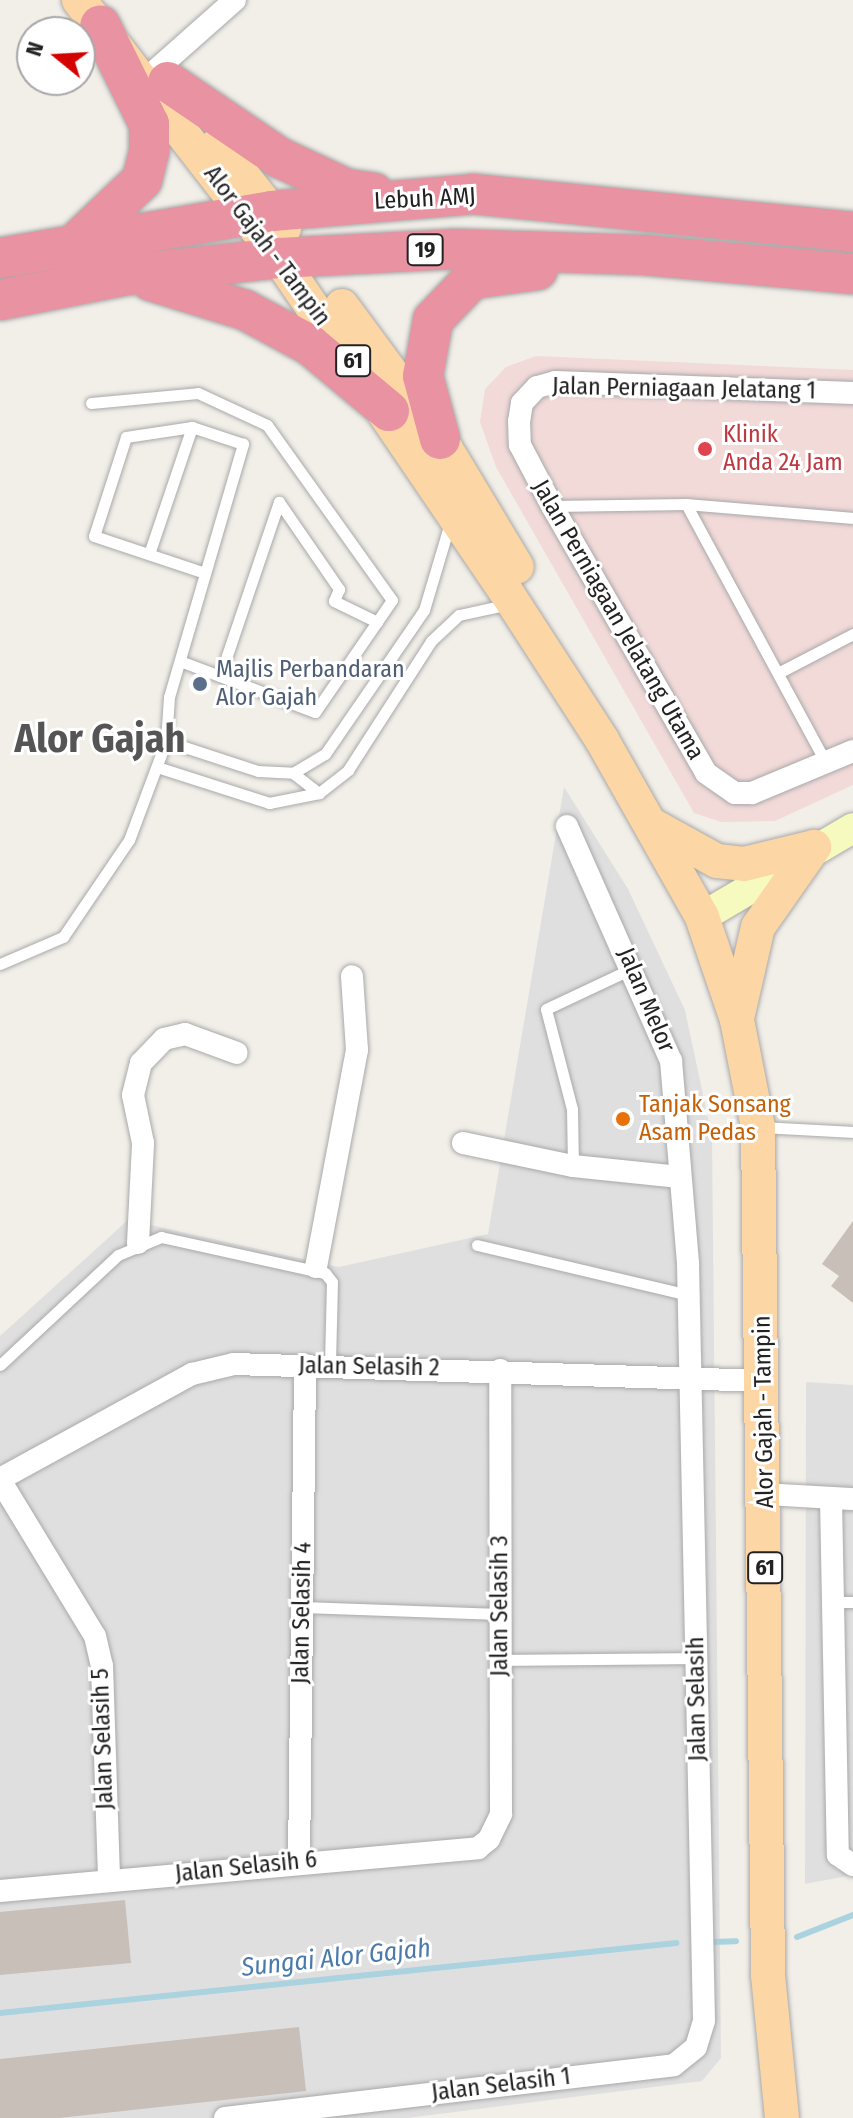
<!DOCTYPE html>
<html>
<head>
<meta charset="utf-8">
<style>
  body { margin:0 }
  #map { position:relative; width:853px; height:2118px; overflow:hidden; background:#f2efe9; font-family:"Fira Sans Condensed",sans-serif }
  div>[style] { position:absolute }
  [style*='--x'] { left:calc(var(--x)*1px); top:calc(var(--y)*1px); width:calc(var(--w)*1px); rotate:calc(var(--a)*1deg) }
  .residential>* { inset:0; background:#e0dfdf }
  .commercial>* { inset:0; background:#f2dad9 }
  .stream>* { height:6px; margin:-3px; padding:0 3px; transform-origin:3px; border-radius:3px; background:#aad3df }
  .building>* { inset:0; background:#c7bfb8 }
  .roads { filter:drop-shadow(0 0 2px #a9a9a9) drop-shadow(0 0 2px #a9a9a9) }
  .lane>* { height:11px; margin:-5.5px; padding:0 5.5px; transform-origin:5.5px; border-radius:5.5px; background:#fff }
  .street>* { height:22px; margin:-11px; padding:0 11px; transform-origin:11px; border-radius:11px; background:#fff }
  .secondary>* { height:30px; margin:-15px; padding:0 15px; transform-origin:15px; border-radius:15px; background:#f7fabf }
  .primary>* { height:34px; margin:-17px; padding:0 17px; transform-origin:17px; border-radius:17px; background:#fcd6a4 }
  .highway>* { height:40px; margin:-20px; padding:0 20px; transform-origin:20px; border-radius:20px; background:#e892a2 }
  .dots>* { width:22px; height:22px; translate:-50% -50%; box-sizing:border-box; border:4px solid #fff; border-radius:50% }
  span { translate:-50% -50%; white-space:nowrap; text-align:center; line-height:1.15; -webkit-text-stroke:6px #fff; paint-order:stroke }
  .shield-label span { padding:2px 6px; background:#fff; border:2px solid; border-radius:6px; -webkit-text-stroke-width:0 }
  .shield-label { font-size:22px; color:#222; font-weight:700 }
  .street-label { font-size:24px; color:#222 }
  .health-label { font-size:24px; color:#be3a42 }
  .left { translate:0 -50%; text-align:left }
  .service-label { font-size:24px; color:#4e5e75 }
  .food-label { font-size:24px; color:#c56008 }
  .water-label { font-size:26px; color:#4a7aab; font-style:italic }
  .town-label { font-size:40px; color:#555; font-weight:700 }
  .north { position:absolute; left:16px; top:16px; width:80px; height:80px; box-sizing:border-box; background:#fff; border:2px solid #a7a7a7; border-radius:50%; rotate:288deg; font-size:22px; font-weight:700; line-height:32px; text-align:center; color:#222 }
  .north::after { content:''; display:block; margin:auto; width:28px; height:36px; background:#d40000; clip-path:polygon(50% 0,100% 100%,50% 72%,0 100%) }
</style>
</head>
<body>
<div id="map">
  <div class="residential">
    <div style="clip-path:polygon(564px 787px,628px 889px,685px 1010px,712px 1137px,721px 2058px,702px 2081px,407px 2118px,0 2118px,0 1336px,128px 1220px,339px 1267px,488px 1234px)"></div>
    <div style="clip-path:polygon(806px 1382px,853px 1385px,853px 1875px,805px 1884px)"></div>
  </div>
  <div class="commercial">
    <div style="clip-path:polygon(536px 356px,853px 370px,853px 785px,775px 821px,721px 822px,694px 813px,496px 467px,480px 422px,485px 389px,506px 367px)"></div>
  </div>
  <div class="stream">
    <div style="--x:797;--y:1937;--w:60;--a:-21.4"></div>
    <div style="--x:712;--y:1942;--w:24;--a:-2"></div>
    <div style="--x:0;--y:2013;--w:680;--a:-5.91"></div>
  </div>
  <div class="building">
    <div style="clip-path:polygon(853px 1221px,853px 1303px,831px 1286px,839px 1276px,822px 1264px)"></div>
    <div style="clip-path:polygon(125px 1900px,131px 1963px,0 1975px,0 1912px)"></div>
    <div style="clip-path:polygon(299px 2027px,306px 2091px,59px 2118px,0 2118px,0 2059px)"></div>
  </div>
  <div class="roads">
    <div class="lane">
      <div style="--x:91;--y:403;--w:107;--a:-5.3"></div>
      <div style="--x:198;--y:393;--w:76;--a:24.9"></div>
      <div style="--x:267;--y:425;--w:215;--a:54.5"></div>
      <div style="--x:392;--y:600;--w:136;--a:124.5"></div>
      <div style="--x:315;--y:712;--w:144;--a:-159.3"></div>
      <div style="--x:279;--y:502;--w:106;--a:55.4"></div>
      <div style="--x:339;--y:589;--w:13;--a:113"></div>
      <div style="--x:334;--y:601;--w:48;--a:26"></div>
      <div style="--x:686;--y:504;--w:294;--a:61.6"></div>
      <div style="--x:552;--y:506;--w:134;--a:-0.9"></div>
      <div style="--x:686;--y:504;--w:168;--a:4.8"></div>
      <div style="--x:149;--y:554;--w:134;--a:-71.3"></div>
      <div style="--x:780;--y:672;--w:82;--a:-27.5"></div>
      <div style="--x:220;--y:676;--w:184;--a:-71.3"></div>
      <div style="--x:166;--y:741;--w:97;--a:18.1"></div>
      <div style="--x:258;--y:771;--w:35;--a:3"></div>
      <div style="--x:293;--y:773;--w:37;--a:-31"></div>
      <div style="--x:325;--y:754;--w:175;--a:-55.5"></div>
      <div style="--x:424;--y:610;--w:91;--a:-73.4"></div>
      <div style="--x:157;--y:767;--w:118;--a:17.8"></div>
      <div style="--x:269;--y:803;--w:51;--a:-11.3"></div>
      <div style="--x:319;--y:793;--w:37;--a:-38"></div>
      <div style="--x:348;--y:770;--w:153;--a:-57.2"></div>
      <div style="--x:431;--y:641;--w:38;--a:-43"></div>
      <div style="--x:459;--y:615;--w:51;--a:-12.4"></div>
      <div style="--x:293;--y:773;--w:33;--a:38"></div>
      <div style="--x:0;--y:964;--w:69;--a:-23.2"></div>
      <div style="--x:63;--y:937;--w:117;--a:-55.8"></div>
      <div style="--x:129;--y:840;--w:106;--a:-69.5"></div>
      <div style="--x:166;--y:741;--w:44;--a:-86.1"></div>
      <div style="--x:169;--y:697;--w:264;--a:-73.7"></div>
      <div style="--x:243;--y:444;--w:54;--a:-161.6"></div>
      <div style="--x:192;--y:427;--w:67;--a:171.4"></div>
      <div style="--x:126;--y:437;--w:104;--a:107.9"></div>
      <div style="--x:94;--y:536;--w:117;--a:18.4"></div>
      <div style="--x:762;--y:1127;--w:91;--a:3.1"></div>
      <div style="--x:573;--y:1166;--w:57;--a:-91"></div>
      <div style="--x:572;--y:1109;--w:103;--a:-104.6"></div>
      <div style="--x:546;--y:1009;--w:94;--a:-25.2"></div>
      <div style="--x:477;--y:1245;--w:218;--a:13.3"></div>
      <div style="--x:0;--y:1365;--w:161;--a:-43"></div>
      <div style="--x:118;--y:1255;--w:47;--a:-22.7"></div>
      <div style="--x:161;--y:1237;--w:168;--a:12.4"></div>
      <div style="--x:325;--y:1273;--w:11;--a:52"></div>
      <div style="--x:332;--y:1282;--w:84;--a:91.4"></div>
      <div style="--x:834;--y:1602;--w:19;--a:0"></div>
      <div style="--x:302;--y:1607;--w:198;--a:2"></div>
      <div style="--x:500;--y:1660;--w:196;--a:-0.6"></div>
    </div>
    <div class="street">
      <div style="--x:157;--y:69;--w:104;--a:-41.5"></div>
      <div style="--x:853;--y:393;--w:298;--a:-177.9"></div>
      <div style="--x:555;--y:382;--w:19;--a:164"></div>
      <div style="--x:537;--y:387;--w:22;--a:133"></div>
      <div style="--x:522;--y:403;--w:18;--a:99"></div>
      <div style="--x:519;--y:421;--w:24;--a:88"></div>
      <div style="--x:520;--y:445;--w:69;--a:62.3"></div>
      <div style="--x:552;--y:506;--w:308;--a:60"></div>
      <div style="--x:706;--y:773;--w:35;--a:35"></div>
      <div style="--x:735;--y:793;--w:17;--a:0"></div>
      <div style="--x:752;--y:793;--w:109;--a:-22.6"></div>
      <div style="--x:463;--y:1143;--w:112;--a:11.8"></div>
      <div style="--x:573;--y:1166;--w:107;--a:5.9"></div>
      <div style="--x:138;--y:1243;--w:100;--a:-87.1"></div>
      <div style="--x:143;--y:1143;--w:49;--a:-101.8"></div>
      <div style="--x:133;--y:1095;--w:33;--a:-76"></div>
      <div style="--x:141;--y:1063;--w:33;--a:-46"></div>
      <div style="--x:164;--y:1039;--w:22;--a:-13"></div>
      <div style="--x:185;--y:1034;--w:55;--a:20.1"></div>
      <div style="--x:316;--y:1267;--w:221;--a:-79.3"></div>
      <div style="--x:357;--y:1050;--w:74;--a:-93.9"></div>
      <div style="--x:0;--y:1479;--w:219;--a:-28.7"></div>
      <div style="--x:192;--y:1374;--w:43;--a:-13.4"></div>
      <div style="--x:234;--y:1364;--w:531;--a:1.83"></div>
      <div style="--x:0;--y:1480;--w:183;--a:58.7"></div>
      <div style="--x:95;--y:1636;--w:31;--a:77"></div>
      <div style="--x:102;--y:1666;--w:215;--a:88.1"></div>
      <div style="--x:765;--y:1494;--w:88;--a:3.3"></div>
      <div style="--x:831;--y:1499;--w:356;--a:88.9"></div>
      <div style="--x:838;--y:1855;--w:18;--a:34"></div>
      <div style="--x:299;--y:1862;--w:497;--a:-89.3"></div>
      <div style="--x:0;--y:1891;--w:480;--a:-5.1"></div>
      <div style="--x:478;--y:1848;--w:14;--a:-39"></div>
      <div style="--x:489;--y:1839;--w:28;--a:-64"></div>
      <div style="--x:501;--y:1814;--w:444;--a:-90.1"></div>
      <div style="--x:225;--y:2118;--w:452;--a:-6.7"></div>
      <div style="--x:674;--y:2065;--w:28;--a:-39"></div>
      <div style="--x:696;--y:2047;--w:27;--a:-73"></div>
      <div style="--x:704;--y:2021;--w:758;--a:-91.21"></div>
      <div style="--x:688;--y:1263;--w:203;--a:-94.8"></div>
      <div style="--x:671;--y:1061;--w:257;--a:-113.9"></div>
    </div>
    <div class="secondary">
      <div style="--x:702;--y:917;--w:175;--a:-30.5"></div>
    </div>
    <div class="primary">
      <div style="--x:79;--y:0;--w:326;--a:52.2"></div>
      <div style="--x:279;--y:258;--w:402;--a:55.8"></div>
      <div style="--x:505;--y:590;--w:179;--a:57.1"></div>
      <div style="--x:602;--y:740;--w:203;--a:60.5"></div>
      <div style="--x:702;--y:917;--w:109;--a:71.2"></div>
      <div style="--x:737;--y:1020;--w:109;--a:78.9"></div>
      <div style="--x:758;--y:1127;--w:848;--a:89.32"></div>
      <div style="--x:768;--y:1975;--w:144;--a:84.4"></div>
      <div style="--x:218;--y:144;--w:107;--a:51.8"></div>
      <div style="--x:342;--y:306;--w:165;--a:53.6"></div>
      <div style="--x:440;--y:439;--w:149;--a:59"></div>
      <div style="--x:652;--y:825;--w:74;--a:29"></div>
      <div style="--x:717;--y:861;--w:27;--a:6"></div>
      <div style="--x:744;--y:864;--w:72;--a:-13.7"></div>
      <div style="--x:738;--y:1014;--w:89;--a:-77.1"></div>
      <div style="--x:758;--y:927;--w:98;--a:-55"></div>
    </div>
    <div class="highway">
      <div style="--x:168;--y:82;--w:135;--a:34.2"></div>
      <div style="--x:280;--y:158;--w:74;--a:24.8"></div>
      <div style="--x:347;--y:189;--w:27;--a:8"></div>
      <div style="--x:80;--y:239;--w:86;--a:-43.6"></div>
      <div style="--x:142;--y:180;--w:29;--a:-76"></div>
      <div style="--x:149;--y:152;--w:28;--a:-90"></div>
      <div style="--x:149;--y:124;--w:110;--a:-116.3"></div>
      <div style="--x:0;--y:258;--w:276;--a:-9.8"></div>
      <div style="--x:272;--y:211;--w:202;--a:-4.8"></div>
      <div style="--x:473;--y:194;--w:382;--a:5.7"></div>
      <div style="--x:151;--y:281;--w:98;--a:17.1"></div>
      <div style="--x:245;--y:310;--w:74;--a:28.3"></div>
      <div style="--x:310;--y:345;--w:103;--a:39.9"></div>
      <div style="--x:0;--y:300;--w:129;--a:-11.1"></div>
      <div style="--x:127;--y:275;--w:153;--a:-6.4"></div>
      <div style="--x:279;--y:258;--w:175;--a:-2.9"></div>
      <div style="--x:454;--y:249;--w:190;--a:1.8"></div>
      <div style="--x:644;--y:255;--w:210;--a:5.2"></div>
      <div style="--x:440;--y:439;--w:65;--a:-105.1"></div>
      <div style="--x:423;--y:376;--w:57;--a:-79.9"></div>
      <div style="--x:433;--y:320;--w:57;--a:-46.4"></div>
      <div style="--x:472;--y:279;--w:66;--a:-7.9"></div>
    </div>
  </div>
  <div class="dots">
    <div style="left:705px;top:449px;background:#e0444e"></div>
    <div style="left:200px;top:684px;background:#5c6f8a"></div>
    <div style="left:623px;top:1119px;background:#e8710a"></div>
  </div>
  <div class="shield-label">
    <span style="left:425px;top:250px">19</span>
    <span style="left:353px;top:361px">61</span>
    <span style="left:765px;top:1568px">61</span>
  </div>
  <div class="street-label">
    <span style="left:425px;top:199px;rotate:-3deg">Lebuh AMJ</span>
    <span style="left:267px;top:246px;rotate:53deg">Alor Gajah - Tampin</span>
    <span style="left:684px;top:389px;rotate:1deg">Jalan Perniagaan Jelatang 1</span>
    <span style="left:618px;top:620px;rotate:60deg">Jalan Perniagaan Jelatang Utama</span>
    <span style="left:646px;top:1000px;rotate:67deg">Jalan Melor</span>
    <span style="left:369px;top:1367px;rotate:1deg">Jalan Selasih 2</span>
    <span style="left:764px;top:1412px;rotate:-91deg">Alor Gajah - Tampin</span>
    <span style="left:500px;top:1606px;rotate:-90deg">Jalan Selasih 3</span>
    <span style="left:302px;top:1613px;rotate:-89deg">Jalan Selasih 4</span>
    <span style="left:697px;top:1699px;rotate:-91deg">Jalan Selasih</span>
    <span style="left:103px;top:1739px;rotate:-92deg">Jalan Selasih 5</span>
    <span style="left:246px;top:1867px;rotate:-6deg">Jalan Selasih 6</span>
    <span style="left:501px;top:2085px;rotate:-7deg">Jalan Selasih 1</span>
  </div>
  <div class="health-label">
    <span class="left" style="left:723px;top:449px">Klinik<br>Anda 24 Jam</span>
  </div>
  <div class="service-label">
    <span class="left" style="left:216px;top:684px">Majlis Perbandaran<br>Alor Gajah</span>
  </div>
  <div class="food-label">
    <span class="left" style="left:639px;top:1119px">Tanjak Sonsang<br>Asam Pedas</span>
  </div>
  <div class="water-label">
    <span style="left:336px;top:1958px;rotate:-6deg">Sungai Alor Gajah</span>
  </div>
  <div class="town-label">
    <span style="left:100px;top:739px">Alor Gajah</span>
  </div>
  <div class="north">N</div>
</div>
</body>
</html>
